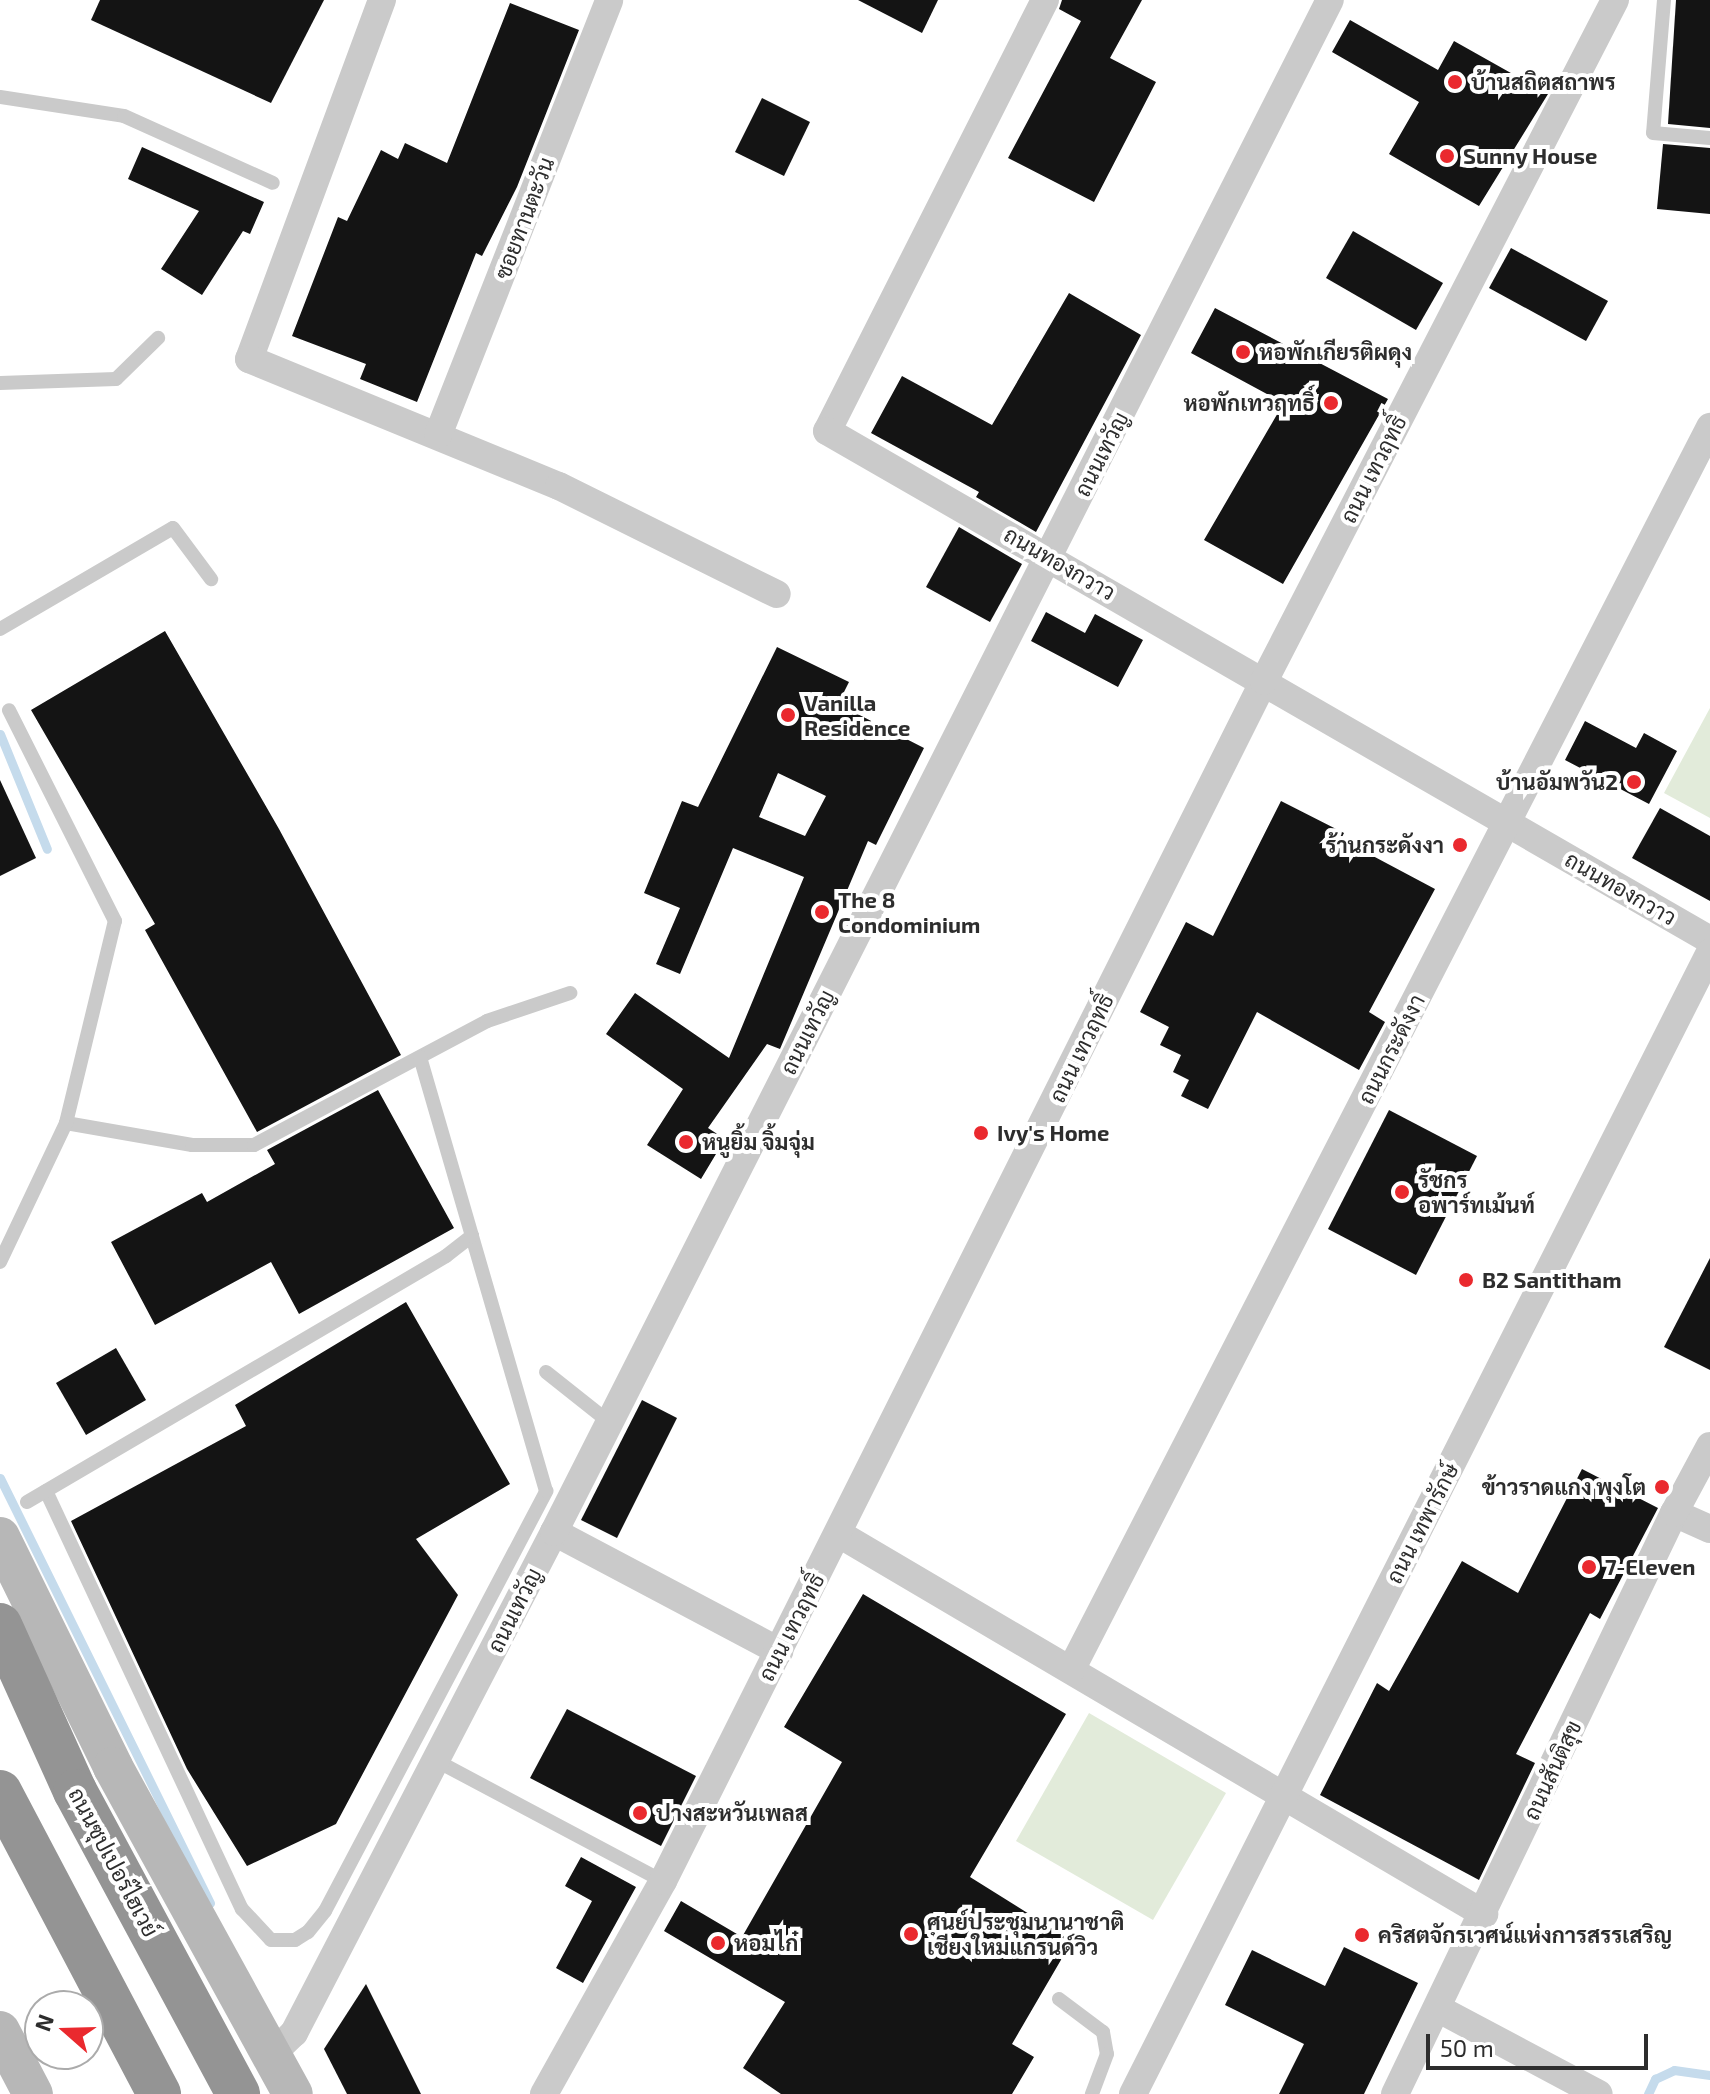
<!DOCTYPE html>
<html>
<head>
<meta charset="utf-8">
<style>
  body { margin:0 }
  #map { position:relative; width:1710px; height:2094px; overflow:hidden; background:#fff; font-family:"Exo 2",Sarabun,sans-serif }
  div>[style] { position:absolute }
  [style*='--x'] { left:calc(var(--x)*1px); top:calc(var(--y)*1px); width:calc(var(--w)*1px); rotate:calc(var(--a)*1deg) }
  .green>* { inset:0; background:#e2ebda }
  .stream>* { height:9px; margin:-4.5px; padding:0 4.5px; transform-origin:4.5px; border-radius:4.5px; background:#c5dbec }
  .building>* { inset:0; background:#141414 }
  .lane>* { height:14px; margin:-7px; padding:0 7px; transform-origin:7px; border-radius:7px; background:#cacaca }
  .street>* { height:28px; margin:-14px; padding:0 14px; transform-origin:14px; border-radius:14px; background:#cacaca }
  .secondary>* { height:40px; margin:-20px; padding:0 20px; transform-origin:20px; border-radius:20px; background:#b7b7b7 }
  .highway>* { height:44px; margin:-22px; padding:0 22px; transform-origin:22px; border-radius:22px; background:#949494 }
  .dots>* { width:22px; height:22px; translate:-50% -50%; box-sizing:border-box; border:4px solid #fff; border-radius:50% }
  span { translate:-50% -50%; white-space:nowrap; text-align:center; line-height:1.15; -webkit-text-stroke:8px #fff; paint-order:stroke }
  .poi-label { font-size:22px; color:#2d2d2d; font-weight:700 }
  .left { translate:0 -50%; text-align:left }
  .right { translate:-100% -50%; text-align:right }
  .street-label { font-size:22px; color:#2d2d2d }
  .north { position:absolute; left:24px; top:1990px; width:80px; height:80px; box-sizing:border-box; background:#fff; border:2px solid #ababab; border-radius:50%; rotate:290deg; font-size:22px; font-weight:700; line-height:32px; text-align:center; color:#2d2d2d }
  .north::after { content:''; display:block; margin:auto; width:28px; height:36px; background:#ea292e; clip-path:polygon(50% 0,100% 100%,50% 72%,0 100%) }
  .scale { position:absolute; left:1426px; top:2034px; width:222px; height:36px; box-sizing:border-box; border:4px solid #2d2d2d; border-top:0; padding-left:10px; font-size:24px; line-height:28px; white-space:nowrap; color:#2d2d2d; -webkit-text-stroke:6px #fff; paint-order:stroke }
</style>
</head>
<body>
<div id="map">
  <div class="green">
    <div style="clip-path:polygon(1710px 708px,1710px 818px,1664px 793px)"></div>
    <div style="clip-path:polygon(1089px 1713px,1226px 1793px,1153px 1920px,1016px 1841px)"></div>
  </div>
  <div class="stream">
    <div style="--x:0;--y:734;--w:124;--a:67.8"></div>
    <div style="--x:0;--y:1478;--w:474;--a:63.7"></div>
    <div style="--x:1648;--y:2094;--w:17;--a:-65"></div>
    <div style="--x:1655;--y:2079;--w:21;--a:-25"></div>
    <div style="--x:1674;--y:2070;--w:36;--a:8"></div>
  </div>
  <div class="building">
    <div style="clip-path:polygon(100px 0,324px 0,271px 103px,91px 20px)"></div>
    <div style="clip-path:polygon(858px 0,938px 0,922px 33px)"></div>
    <div style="clip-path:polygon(1062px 0,1142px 0,1110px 58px,1156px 82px,1094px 202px,1008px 158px,1081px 21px,1059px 9px)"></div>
    <div style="clip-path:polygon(1676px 0,1710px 0,1710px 128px,1668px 124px)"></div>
    <div style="clip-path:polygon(510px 3px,579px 30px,517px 187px,482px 256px,476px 253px,417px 402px,360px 379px,366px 364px,292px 336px,338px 217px,347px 221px,381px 150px,398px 159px,405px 143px,447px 163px)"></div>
    <div style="clip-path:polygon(1350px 20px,1438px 70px,1454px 41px,1548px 94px,1479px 206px,1389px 154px,1419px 102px,1332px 52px)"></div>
    <div style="clip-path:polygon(762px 98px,810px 122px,784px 176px,735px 152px)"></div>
    <div style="clip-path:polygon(1663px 144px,1710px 148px,1710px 214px,1657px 209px)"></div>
    <div style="clip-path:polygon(142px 147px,264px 202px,250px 234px,243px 231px,202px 295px,161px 269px,199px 211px,128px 179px)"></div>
    <div style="clip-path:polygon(1353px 231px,1443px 283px,1416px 330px,1326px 278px)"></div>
    <div style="clip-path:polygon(1511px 248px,1608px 301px,1586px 341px,1489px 288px)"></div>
    <div style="clip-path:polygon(1069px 293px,1141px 335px,1036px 532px,976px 497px,979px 492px,871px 433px,902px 376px,992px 425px)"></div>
    <div style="clip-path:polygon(1215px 308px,1388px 399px,1283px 584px,1204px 540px,1279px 411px,1274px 408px,1278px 400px,1191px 353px)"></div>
    <div style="clip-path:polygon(959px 527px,1022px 564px,990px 622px,926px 587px)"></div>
    <div style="clip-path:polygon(1046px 612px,1085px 633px,1095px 614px,1143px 640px,1118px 687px,1031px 641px)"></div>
    <div style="clip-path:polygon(165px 631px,279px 829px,401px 1055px,257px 1132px,145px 930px,155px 924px,31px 710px)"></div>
    <div style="clip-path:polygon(evenodd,777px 647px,849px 682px,838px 704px,924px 748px,876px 845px,868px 841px,780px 1049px,767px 1044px,708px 1128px,725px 1139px,701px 1179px,647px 1145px,683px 1089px,606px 1034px,635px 993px,729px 1058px,804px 877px,733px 848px,680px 974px,656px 964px,680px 908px,644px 893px,682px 801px,698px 807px,777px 647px,778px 773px,826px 796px,805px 836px,759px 817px,778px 773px)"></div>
    <div style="clip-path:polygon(1585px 721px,1636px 748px,1644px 733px,1677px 751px,1649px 804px,1565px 760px)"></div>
    <div style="clip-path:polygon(0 780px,36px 858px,0 876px)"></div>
    <div style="clip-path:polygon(1281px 801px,1344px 833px,1341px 839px,1435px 889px,1369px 1012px,1385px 1022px,1359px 1070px,1257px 1012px,1208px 1109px,1181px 1096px,1189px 1080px,1173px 1072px,1181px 1055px,1160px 1045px,1169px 1027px,1140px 1012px,1186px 922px,1213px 936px)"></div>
    <div style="clip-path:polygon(1660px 808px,1710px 836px,1710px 901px,1632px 858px)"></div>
    <div style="clip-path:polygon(378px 1090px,454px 1228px,299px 1314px,271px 1262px,155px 1325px,111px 1242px,202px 1193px,207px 1202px,275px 1164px,267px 1150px)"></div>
    <div style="clip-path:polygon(1389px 1110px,1477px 1156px,1416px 1275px,1328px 1229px)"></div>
    <div style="clip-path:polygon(1710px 1258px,1710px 1370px,1664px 1347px)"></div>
    <div style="clip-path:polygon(406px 1302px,510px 1484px,416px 1539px,458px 1595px,336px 1824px,247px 1866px,187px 1769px,71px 1521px,246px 1426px,235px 1405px)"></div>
    <div style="clip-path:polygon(116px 1348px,146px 1400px,86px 1435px,56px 1383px)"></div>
    <div style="clip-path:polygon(642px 1400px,677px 1418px,617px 1538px,581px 1520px)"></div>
    <div style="clip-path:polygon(1582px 1469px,1658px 1508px,1600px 1619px,1590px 1613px,1516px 1754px,1535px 1763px,1479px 1880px,1320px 1795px,1377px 1683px,1389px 1691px,1462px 1561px,1518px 1593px)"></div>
    <div style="clip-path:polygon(863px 1594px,1066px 1714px,970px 1877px,1072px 1941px,1012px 2044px,1034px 2057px,1012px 2094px,781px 2094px,743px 2068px,785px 2002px,664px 1931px,681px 1901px,742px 1937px,842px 1762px,784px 1727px)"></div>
    <div style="clip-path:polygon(567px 1709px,696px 1776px,661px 1846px,530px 1778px)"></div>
    <div style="clip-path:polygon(581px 1857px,636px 1887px,583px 1983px,556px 1968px,592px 1901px,565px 1886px)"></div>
    <div style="clip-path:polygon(1344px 1947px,1418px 1983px,1364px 2094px,1279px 2094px,1304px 2044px,1225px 2005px,1252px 1950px,1325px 1986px)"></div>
    <div style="clip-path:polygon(366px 1984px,421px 2094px,347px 2094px,324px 2049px)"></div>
  </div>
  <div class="lane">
    <div style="--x:1664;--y:0;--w:133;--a:94.7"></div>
    <div style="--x:1653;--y:133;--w:57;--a:5"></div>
    <div style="--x:0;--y:97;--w:125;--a:8.7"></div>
    <div style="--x:124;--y:116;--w:163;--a:24.2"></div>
    <div style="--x:0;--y:383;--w:116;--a:-2"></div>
    <div style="--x:116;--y:379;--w:59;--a:-44.3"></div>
    <div style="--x:0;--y:629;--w:200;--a:-30.3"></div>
    <div style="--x:173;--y:528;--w:64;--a:53.3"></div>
    <div style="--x:66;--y:1123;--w:128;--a:9.9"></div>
    <div style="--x:192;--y:1145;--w:62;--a:0"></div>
    <div style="--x:254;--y:1145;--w:264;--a:-28"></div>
    <div style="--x:487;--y:1021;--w:88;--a:-18.6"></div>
    <div style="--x:0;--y:1262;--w:154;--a:-64.6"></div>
    <div style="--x:66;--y:1123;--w:208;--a:-76.4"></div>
    <div style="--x:115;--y:921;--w:236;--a:-116.7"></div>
    <div style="--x:546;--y:1372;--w:80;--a:38.4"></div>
    <div style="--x:46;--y:1491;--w:462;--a:64.9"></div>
    <div style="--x:242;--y:1909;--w:42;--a:46.9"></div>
    <div style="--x:271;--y:1940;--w:24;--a:0"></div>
    <div style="--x:295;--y:1940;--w:15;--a:-32"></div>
    <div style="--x:308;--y:1932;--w:27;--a:-51"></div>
    <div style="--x:325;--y:1911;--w:475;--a:-62.2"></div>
    <div style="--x:546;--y:1491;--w:266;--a:-106.2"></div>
    <div style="--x:27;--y:1502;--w:486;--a:-30.4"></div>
    <div style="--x:446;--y:1256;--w:33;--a:-38"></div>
    <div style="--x:472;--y:1236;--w:186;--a:-106.2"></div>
    <div style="--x:435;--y:1760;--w:258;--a:28"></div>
    <div style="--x:1059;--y:1999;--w:55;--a:36.9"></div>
    <div style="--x:1103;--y:2032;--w:22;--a:80"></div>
    <div style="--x:1107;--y:2054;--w:43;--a:110.6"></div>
  </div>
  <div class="street">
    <div style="--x:382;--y:0;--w:383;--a:110.3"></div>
    <div style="--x:249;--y:359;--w:335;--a:22.3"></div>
    <div style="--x:559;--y:486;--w:243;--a:26.4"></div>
    <div style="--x:1045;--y:0;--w:483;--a:116.8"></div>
    <div style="--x:827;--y:431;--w:1019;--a:29.96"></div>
    <div style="--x:438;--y:435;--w:467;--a:-68.5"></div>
    <div style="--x:1674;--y:1513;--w:39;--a:24"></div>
    <div style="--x:554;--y:1532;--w:255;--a:27.9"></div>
    <div style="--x:839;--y:1534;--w:749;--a:30.5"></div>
    <div style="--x:1071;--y:1670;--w:1398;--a:-62.79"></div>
    <div style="--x:1437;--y:2008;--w:183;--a:28"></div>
    <div style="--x:271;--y:2055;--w:32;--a:-44"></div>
    <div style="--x:294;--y:2033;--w:564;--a:-62.57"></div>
    <div style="--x:554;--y:1532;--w:1717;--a:-63.14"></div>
    <div style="--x:544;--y:2094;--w:244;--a:-60.8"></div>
    <div style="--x:663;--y:1881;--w:1342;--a:-63.4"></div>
    <div style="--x:1264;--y:681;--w:766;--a:-62.73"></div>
    <div style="--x:1133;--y:2094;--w:1279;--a:-63.19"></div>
    <div style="--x:1395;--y:2094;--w:645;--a:-64.35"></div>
    <div style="--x:1674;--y:1513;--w:76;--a:-61.8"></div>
  </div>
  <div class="secondary">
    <div style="--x:0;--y:1537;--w:256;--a:63.8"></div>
    <div style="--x:113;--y:1767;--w:373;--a:61.2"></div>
    <div style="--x:0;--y:2031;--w:71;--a:62.4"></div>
  </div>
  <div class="highway">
    <div style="--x:0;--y:1625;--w:182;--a:65.7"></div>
    <div style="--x:75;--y:1791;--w:344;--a:61.7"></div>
    <div style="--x:0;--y:1792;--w:341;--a:62.2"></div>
  </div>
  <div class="dots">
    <div style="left:1455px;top:82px;background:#ea292e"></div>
    <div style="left:1447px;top:156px;background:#ea292e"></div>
    <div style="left:1243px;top:352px;background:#ea292e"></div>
    <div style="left:1331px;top:403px;background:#ea292e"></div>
    <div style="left:788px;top:715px;background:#ea292e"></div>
    <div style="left:1634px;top:782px;background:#ea292e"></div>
    <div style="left:1460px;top:845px;background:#ea292e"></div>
    <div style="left:822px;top:912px;background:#ea292e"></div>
    <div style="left:981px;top:1133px;background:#ea292e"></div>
    <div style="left:686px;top:1142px;background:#ea292e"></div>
    <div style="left:1402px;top:1192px;background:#ea292e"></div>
    <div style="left:1466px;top:1280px;background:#ea292e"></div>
    <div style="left:1662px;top:1487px;background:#ea292e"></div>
    <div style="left:1589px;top:1567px;background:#ea292e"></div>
    <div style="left:640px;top:1813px;background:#ea292e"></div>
    <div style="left:911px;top:1934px;background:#ea292e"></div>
    <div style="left:1362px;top:1935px;background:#ea292e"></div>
    <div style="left:718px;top:1943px;background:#ea292e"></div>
  </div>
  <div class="poi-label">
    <span class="left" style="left:1471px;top:82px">บ้านสถิตสถาพร</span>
    <span class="left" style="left:1463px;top:156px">Sunny House</span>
    <span class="left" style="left:1259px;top:352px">หอพักเกียรติผดุง</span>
    <span class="right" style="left:1315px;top:403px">หอพักเทวฤทธิ์</span>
    <span class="left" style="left:804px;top:715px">Vanilla<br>Residence</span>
    <span class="right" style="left:1618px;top:782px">บ้านอัมพวัน2</span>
    <span class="right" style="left:1444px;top:845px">ร้านกระดังงา</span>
    <span class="left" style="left:838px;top:912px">The 8<br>Condominium</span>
    <span class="left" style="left:997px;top:1133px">Ivy's Home</span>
    <span class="left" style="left:702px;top:1142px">หนูยิ้ม จิ้มจุ่ม</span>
    <span class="left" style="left:1418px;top:1192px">รัชกร<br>อพาร์ทเม้นท์</span>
    <span class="left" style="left:1482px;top:1280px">B2 Santitham</span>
    <span class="right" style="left:1646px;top:1487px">ข้าวราดแกง พุงโต</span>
    <span class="left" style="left:1605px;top:1567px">7-Eleven</span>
    <span class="left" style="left:656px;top:1813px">ปางสะหวันเพลส</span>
    <span class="left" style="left:927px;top:1934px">ศูนย์ประชุมนานาชาติ<br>เชียงใหม่แกรนด์วิว</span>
    <span class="left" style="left:1378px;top:1935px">คริสตจักรเวศน์แห่งการสรรเสริญ</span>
    <span class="left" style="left:734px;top:1943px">หอมไก๋</span>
  </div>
  <div class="street-label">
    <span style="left:524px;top:218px;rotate:-69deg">ซอยทานตะวัน</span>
    <span style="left:1101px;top:454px;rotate:-63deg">ถนนเทวัญ</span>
    <span style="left:1373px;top:469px;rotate:-63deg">ถนน เทวฤทธิ์</span>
    <span style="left:1060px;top:563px;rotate:30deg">ถนนทองกวาว</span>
    <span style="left:1621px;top:888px;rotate:30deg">ถนนทองกวาว</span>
    <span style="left:807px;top:1032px;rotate:-63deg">ถนนเทวัญ</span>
    <span style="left:1081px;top:1048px;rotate:-64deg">ถนน เทวฤทธิ์</span>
    <span style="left:1391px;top:1049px;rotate:-63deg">ถนนกระดังงา</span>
    <span style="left:1422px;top:1523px;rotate:-63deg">ถนน เทพารักษ์</span>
    <span style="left:514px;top:1610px;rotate:-63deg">ถนนเทวัญ</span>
    <span style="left:791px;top:1627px;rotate:-63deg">ถนน เทวฤทธิ์</span>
    <span style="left:1552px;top:1770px;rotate:-65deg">ถนนสันติสุข</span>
    <span style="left:114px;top:1862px;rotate:62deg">ถนนซุปเปอร์ไฮเวย์</span>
  </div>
  <div class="north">N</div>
  <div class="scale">50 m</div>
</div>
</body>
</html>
